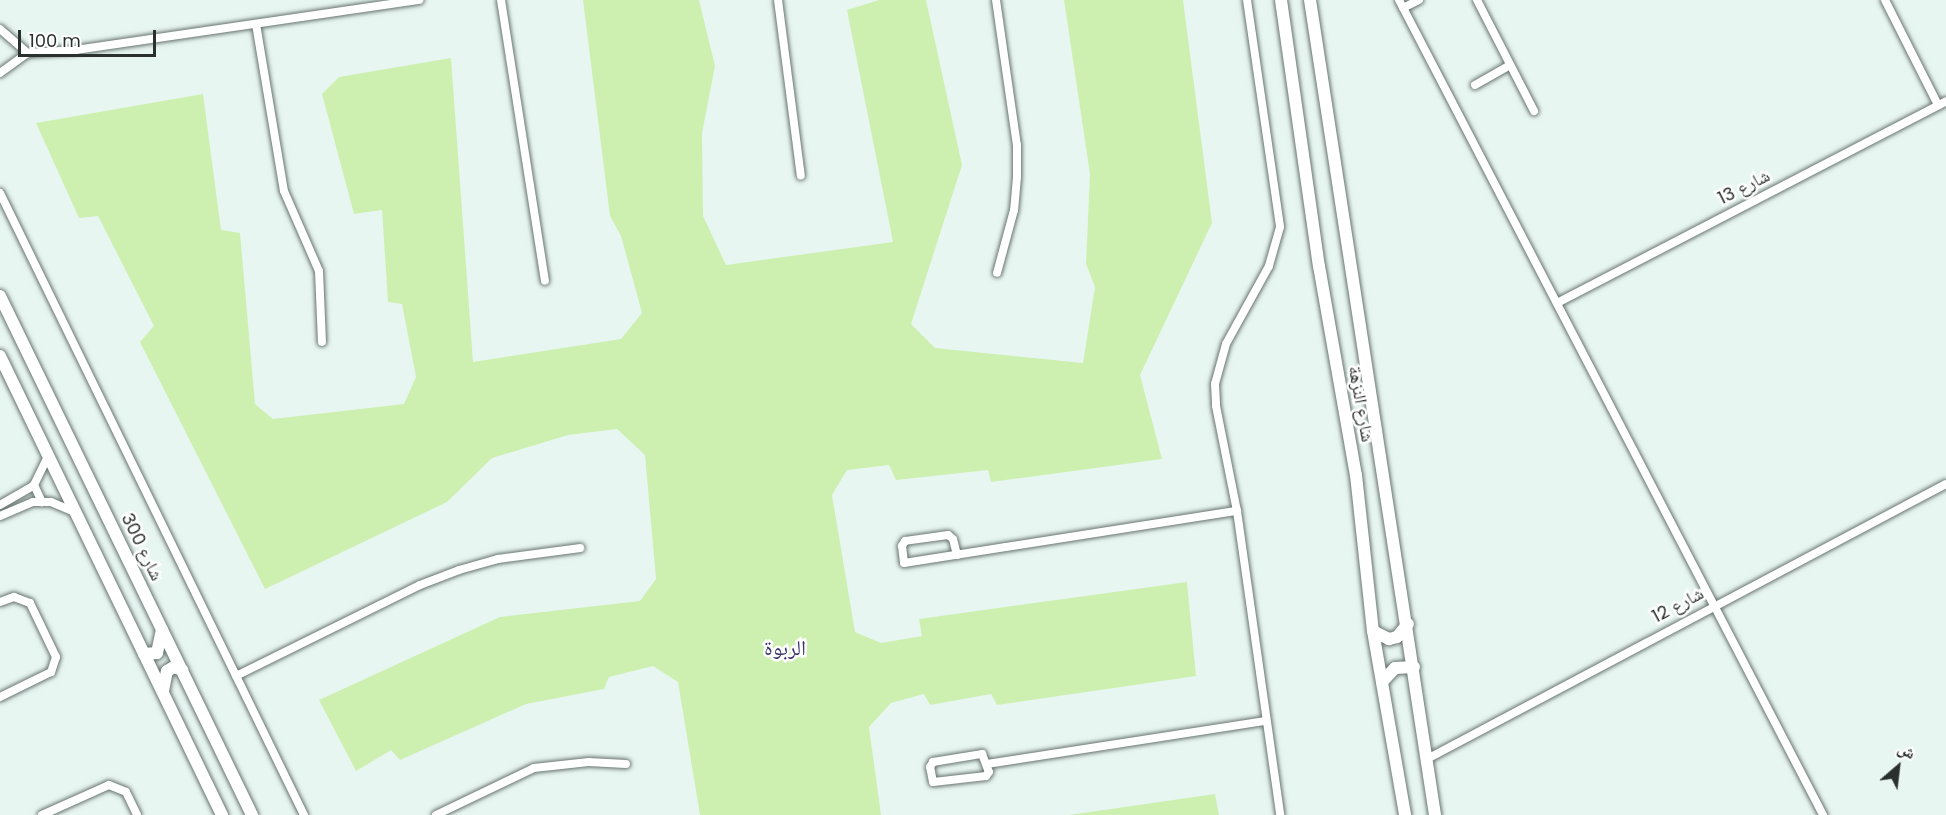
<!DOCTYPE html>
<html>
<head>
<meta charset="utf-8">
<style>
  body { margin:0 }
  #map { position:relative; width:1946px; height:815px; overflow:hidden; background:#e8f6f2; font-family:Poppins,"Noto Naskh Arabic",sans-serif }
  div>[style] { position:absolute }
  [style*='--x'] { left:calc(var(--x)*1px); top:calc(var(--y)*1px); width:calc(var(--w)*1px); rotate:calc(var(--a)*1deg) }
  .green>* { inset:0; background:#cdf0b0 }
  .roads { filter:drop-shadow(0 0 2px #687470) drop-shadow(0 0 2px #687470) }
  .street>* { height:8px; margin:-4px; padding:0 4px; transform-origin:4px; border-radius:4px; background:#fff }
  .secondary>* { height:12px; margin:-6px; padding:0 6px; transform-origin:6px; border-radius:6px; background:#fff }
  span { translate:-50% -50%; white-space:nowrap; text-align:center; line-height:1.15; -webkit-text-stroke:5px #fff; paint-order:stroke }
  .street-label { font-size:18px; color:#2a302e }
  .quarter-label { font-size:21px; color:#383470 }
  .north { position:absolute; left:1868px; top:737px; width:60px; height:60px; -webkit-text-stroke:4px #fff; paint-order:stroke; rotate:28deg; font-size:16px; font-weight:700; line-height:24px; text-align:center; color:#2a302e }
  .north::after { content:''; display:block; margin:auto; width:21px; height:27px; background:#2a302e; clip-path:polygon(50% 0,100% 100%,50% 72%,0 100%) }
  .scale { position:absolute; left:18px; top:30px; width:138px; height:27px; box-sizing:border-box; border:3px solid #2a302e; border-top:0; padding-left:8px; font-size:18px; line-height:21px; white-space:nowrap; color:#2a302e; -webkit-text-stroke:4px #fff; paint-order:stroke }
</style>
</head>
<body>
<div id="map">
  <div class="green">
    <div style="clip-path:polygon(583px 0,699px 0,715px 66px,702px 133px,703px 216px,726px 265px,893px 242px,847px 10px,879px 0,926px 0,962px 165px,911px 324px,935px 348px,1083px 363px,1095px 287px,1086px 264px,1090px 174px,1064px 0,1183px 0,1212px 223px,1140px 375px,1162px 459px,991px 482px,988px 470px,896px 480px,889px 465px,847px 470px,832px 495px,855px 632px,881px 643px,922px 636px,919px 619px,1187px 582px,1196px 676px,997px 705px,991px 694px,930px 705px,924px 694px,891px 703px,869px 727px,881px 815px,700px 815px,678px 682px,653px 666px,609px 677px,604px 689px,526px 704px,400px 760px,391px 750px,356px 771px,319px 700px,500px 617px,640px 601px,656px 579px,645px 455px,617px 429px,568px 435px,492px 458px,447px 502px,265px 589px,140px 342px,154px 326px,98px 216px,79px 218px,36px 123px,203px 94px,221px 230px,240px 233px,255px 404px,273px 419px,404px 404px,416px 377px,402px 304px,388px 302px,382px 210px,354px 214px,322px 94px,339px 77px,451px 58px,473px 362px,621px 339px,642px 313px,621px 236px,610px 216px)"></div>
    <div style="clip-path:polygon(1215px 794px,1219px 815px,1069px 815px)"></div>
  </div>
  <div class="roads">
    <div class="street">
      <div style="--x:501;--y:0;--w:284;--a:81.1"></div>
      <div style="--x:778;--y:0;--w:177;--a:82.6"></div>
      <div style="--x:996;--y:0;--w:147;--a:81.8"></div>
      <div style="--x:1017;--y:145;--w:32;--a:90"></div>
      <div style="--x:1017;--y:177;--w:33;--a:95"></div>
      <div style="--x:1014;--y:210;--w:65;--a:105.1"></div>
      <div style="--x:1247;--y:0;--w:229;--a:81.7"></div>
      <div style="--x:1280;--y:227;--w:41;--a:105.8"></div>
      <div style="--x:1269;--y:266;--w:89;--a:118.9"></div>
      <div style="--x:1226;--y:344;--w:41;--a:105.4"></div>
      <div style="--x:1215;--y:384;--w:22;--a:87"></div>
      <div style="--x:1216;--y:406;--w:107;--a:78.7"></div>
      <div style="--x:1237;--y:511;--w:307;--a:81.9"></div>
      <div style="--x:1399;--y:0;--w:919;--a:62.51"></div>
      <div style="--x:1477;--y:0;--w:125;--a:62.8"></div>
      <div style="--x:1885;--y:0;--w:118;--a:63.2"></div>
      <div style="--x:1403;--y:8;--w:18;--a:-27"></div>
      <div style="--x:256;--y:24;--w:169;--a:80.5"></div>
      <div style="--x:284;--y:191;--w:87;--a:66.4"></div>
      <div style="--x:319;--y:271;--w:71;--a:87.6"></div>
      <div style="--x:0;--y:29;--w:37;--a:41"></div>
      <div style="--x:0;--y:73;--w:34;--a:-36"></div>
      <div style="--x:28;--y:53;--w:48;--a:-3.6"></div>
      <div style="--x:76;--y:50;--w:347;--a:-8.3"></div>
      <div style="--x:1475;--y:85;--w:40;--a:-29.7"></div>
      <div style="--x:0;--y:193;--w:692;--a:63.95"></div>
      <div style="--x:1557;--y:303;--w:438;--a:-27.4"></div>
      <div style="--x:34;--y:485;--w:19;--a:65"></div>
      <div style="--x:0;--y:505;--w:39;--a:-30"></div>
      <div style="--x:34;--y:485;--w:30;--a:-64"></div>
      <div style="--x:0;--y:516;--w:36;--a:-23"></div>
      <div style="--x:33;--y:502;--w:18;--a:0"></div>
      <div style="--x:51;--y:502;--w:25;--a:23"></div>
      <div style="--x:957;--y:555;--w:16;--a:-104"></div>
      <div style="--x:953;--y:539;--w:6;--a:-141"></div>
      <div style="--x:948;--y:535;--w:43;--a:172.1"></div>
      <div style="--x:905;--y:541;--w:6;--a:121"></div>
      <div style="--x:902;--y:546;--w:17;--a:83"></div>
      <div style="--x:904;--y:563;--w:103;--a:-8.9"></div>
      <div style="--x:1006;--y:547;--w:234;--a:-8.9"></div>
      <div style="--x:0;--y:602;--w:15;--a:-20"></div>
      <div style="--x:14;--y:597;--w:17;--a:21"></div>
      <div style="--x:30;--y:603;--w:60;--a:64.3"></div>
      <div style="--x:56;--y:657;--w:16;--a:108"></div>
      <div style="--x:51;--y:672;--w:57;--a:153.9"></div>
      <div style="--x:236;--y:676;--w:205;--a:-26.3"></div>
      <div style="--x:420;--y:585;--w:42;--a:-21"></div>
      <div style="--x:459;--y:570;--w:41;--a:-15.8"></div>
      <div style="--x:498;--y:559;--w:83;--a:-7.6"></div>
      <div style="--x:982;--y:754;--w:19;--a:69"></div>
      <div style="--x:989;--y:772;--w:5;--a:127"></div>
      <div style="--x:986;--y:776;--w:53;--a:173.5"></div>
      <div style="--x:933;--y:782;--w:15;--a:-101"></div>
      <div style="--x:930;--y:767;--w:6;--a:-59"></div>
      <div style="--x:933;--y:762;--w:50;--a:-9.3"></div>
      <div style="--x:1427;--y:759;--w:587;--a:-27.92"></div>
      <div style="--x:987;--y:764;--w:282;--a:-8.8"></div>
      <div style="--x:42;--y:815;--w:73;--a:-24.1"></div>
      <div style="--x:109;--y:785;--w:18;--a:22"></div>
      <div style="--x:126;--y:792;--w:25;--a:64"></div>
      <div style="--x:436;--y:815;--w:109;--a:-25.6"></div>
      <div style="--x:534;--y:768;--w:55;--a:-6.2"></div>
      <div style="--x:589;--y:762;--w:37;--a:3"></div>
    </div>
    <div class="secondary">
      <div style="--x:1281;--y:0;--w:269;--a:81.9"></div>
      <div style="--x:1319;--y:266;--w:212;--a:80"></div>
      <div style="--x:1356;--y:475;--w:157;--a:83.8"></div>
      <div style="--x:1373;--y:631;--w:187;--a:80.1"></div>
      <div style="--x:1310;--y:0;--w:825;--a:81.28"></div>
      <div style="--x:0;--y:296;--w:577;--a:64.1"></div>
      <div style="--x:0;--y:356;--w:510;--a:64.19"></div>
      <div style="--x:1373;--y:631;--w:18;--a:27"></div>
      <div style="--x:1389;--y:639;--w:8;--a:-14"></div>
      <div style="--x:1397;--y:637;--w:17;--a:-50"></div>
      <div style="--x:144;--y:654;--w:13;--a:-4"></div>
      <div style="--x:157;--y:653;--w:24;--a:-78"></div>
      <div style="--x:1382;--y:682;--w:19;--a:-47"></div>
      <div style="--x:1395;--y:668;--w:19;--a:-3"></div>
      <div style="--x:163;--y:691;--w:20;--a:-79"></div>
      <div style="--x:167;--y:671;--w:8;--a:-30"></div>
      <div style="--x:174;--y:667;--w:9;--a:21"></div>
    </div>
  </div>
  <div class="street-label">
    <span style="left:1744px;top:187px;rotate:-27deg">شارع 13</span>
    <span style="left:1361px;top:404px;rotate:80deg">شارع النزهة</span>
    <span style="left:142px;top:547px;rotate:64deg">شارع 300</span>
    <span style="left:1678px;top:605px;rotate:-28deg">شارع 12</span>
  </div>
  <div class="quarter-label">
    <span style="left:785px;top:648px">الربوة</span>
  </div>
  <div class="north">ش</div>
  <div class="scale">100 m</div>
</div>
</body>
</html>
